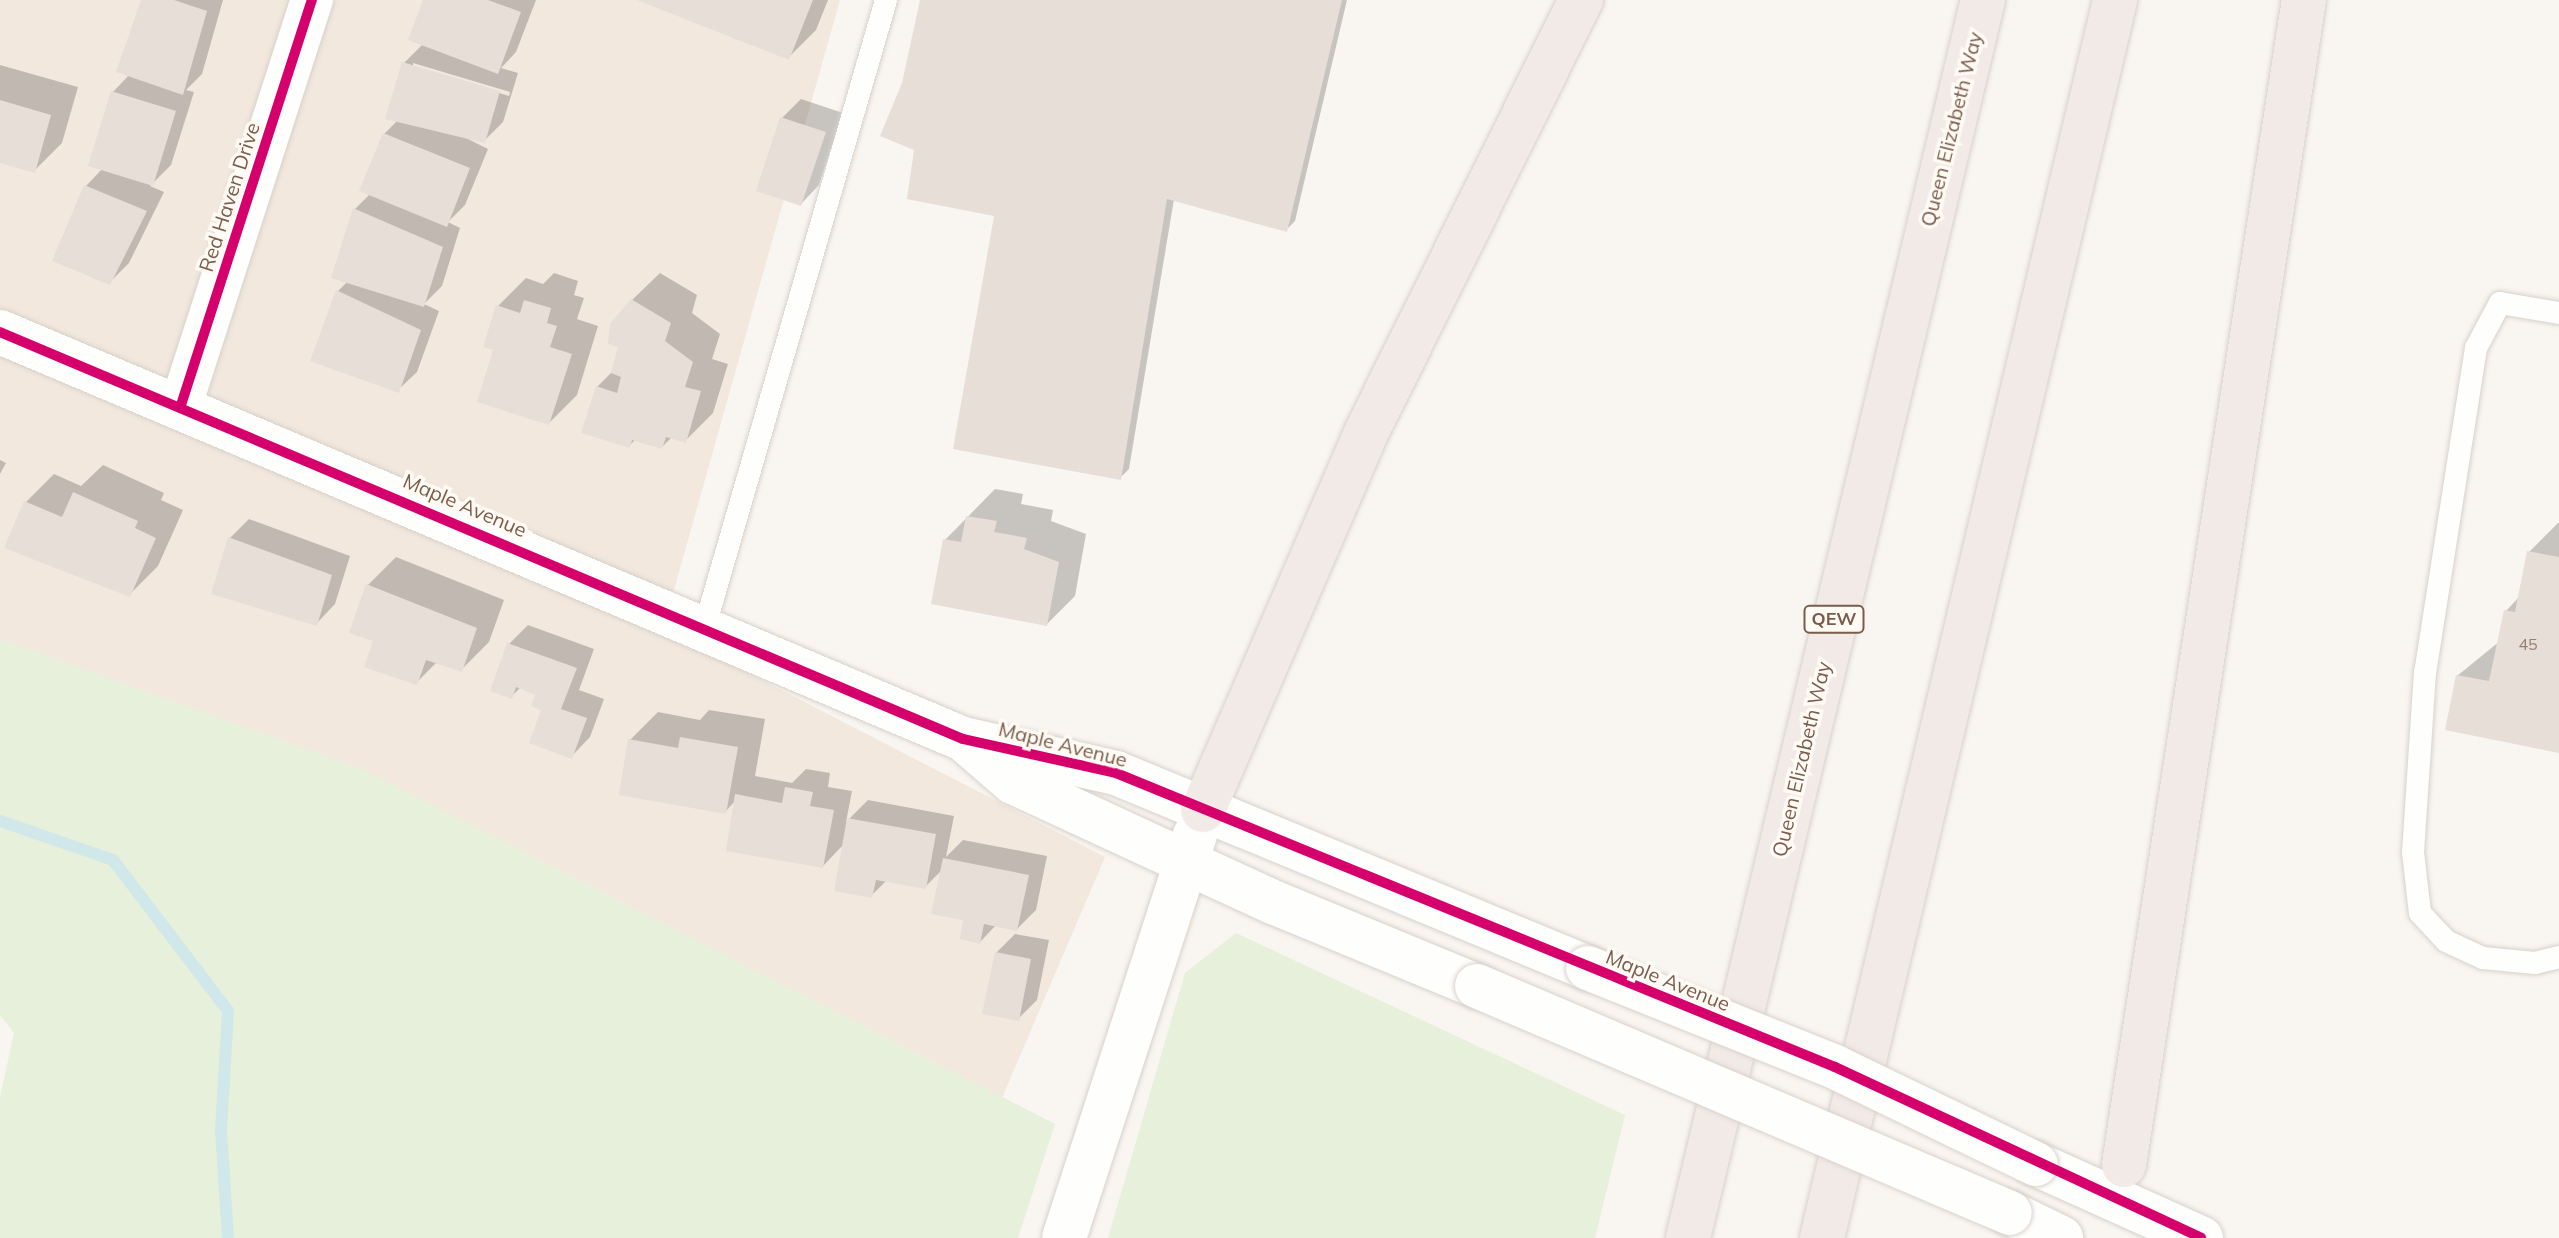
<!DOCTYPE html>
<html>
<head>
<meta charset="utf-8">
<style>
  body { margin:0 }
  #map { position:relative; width:2559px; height:1238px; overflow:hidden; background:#f9f5f0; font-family:Mulish,sans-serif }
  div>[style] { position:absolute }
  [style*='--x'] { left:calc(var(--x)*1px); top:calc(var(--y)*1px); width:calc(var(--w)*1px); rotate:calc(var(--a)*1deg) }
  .residential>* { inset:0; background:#f2e8de }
  .green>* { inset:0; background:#e7f0db }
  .shadow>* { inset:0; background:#0003 }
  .stream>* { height:12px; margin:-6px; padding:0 6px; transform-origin:6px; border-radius:6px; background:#d0e8ea }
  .building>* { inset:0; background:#e6ded7 }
  .roads { filter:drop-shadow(0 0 2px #d7d1cb) drop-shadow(0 0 2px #d7d1cb) }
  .lane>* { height:22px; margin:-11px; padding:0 11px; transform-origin:11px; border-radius:11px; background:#fefefd }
  .street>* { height:42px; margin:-21px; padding:0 21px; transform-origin:21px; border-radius:21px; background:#fefefd }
  .secondary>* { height:44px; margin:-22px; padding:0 22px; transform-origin:22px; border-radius:22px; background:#fefefd }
  .highway>* { height:44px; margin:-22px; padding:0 22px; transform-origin:22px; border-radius:22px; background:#f2eae7 }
  .bridges { filter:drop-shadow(0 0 2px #d9d2cb) drop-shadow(0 0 2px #d9d2cb) }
  .secondary-bridge>* { height:44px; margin:-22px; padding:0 22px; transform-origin:22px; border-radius:22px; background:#fefefd }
  .cycleway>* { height:10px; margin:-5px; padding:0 5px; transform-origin:5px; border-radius:5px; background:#d6006c }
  span { translate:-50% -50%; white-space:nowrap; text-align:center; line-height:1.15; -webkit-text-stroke:7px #fffaf3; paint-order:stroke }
  .number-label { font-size:16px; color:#977e72 }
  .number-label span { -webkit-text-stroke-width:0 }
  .shield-label span { padding:2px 6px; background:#fffaf3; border:2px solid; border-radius:6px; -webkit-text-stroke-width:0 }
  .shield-label { font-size:18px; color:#7a5c4d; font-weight:700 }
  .street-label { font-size:20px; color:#7a5c4d }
</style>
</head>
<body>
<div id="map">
  <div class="residential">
    <div style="clip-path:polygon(0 0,840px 0,663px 629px,1105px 857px,987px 1133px,0 918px)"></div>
  </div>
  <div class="green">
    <div style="clip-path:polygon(0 639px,362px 769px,1055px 1124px,1018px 1238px,0 1238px,0 1097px,14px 1033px,0 1015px)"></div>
    <div style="clip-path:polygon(1236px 933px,1625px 1115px,1595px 1238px,1108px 1238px,1185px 973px)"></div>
  </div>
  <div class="shadow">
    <div style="clip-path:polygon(143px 0,223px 0,202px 74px,186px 90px,194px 92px,171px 165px,150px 186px,164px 192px,129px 263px,110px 282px,86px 186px,103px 168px,113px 92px,130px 74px)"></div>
    <div style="clip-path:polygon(evenodd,425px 0,536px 0,516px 52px,501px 68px,518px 73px,503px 122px,484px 141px,458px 134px,488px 149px,465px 205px,448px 222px,460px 228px,442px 286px,424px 304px,439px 311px,417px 372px,398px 390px,338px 291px,348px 281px,333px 276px,355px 209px,370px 194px,384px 134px,398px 120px,404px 63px,423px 44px,425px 0,413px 63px,510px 92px,509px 96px,413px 67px,413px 63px)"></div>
    <div style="clip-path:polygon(642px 0,828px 0,816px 30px,788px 58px)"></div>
    <div style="clip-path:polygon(922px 0,1347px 0,1295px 221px,1286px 230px,1174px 199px,1129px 469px,1120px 478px,996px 215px,916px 149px,904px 84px)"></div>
    <div style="clip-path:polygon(0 65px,78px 87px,62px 143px,34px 171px,0 161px)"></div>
    <div style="clip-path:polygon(801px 99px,843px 113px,819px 185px,801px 204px,782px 118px)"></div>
    <div style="clip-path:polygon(554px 273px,578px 281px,574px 295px,584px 298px,577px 319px,598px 326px,577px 395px,549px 423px,496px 349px,498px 306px,526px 278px,543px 284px)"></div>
    <div style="clip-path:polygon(660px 273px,697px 295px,692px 313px,720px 334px,712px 359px,728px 364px,713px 413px,685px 441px,672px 437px,662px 447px,636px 439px,629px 446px,597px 387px,613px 371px,632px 300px)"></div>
    <div style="clip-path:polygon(0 460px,6px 463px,0 474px)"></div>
    <div style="clip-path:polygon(103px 465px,164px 493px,161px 500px,183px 510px,158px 566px,130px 594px,26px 502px,54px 474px,81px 486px)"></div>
    <div style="clip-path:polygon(995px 489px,1023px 494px,1021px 504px,1053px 510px,1051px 521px,1086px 534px,1075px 596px,1047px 624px,945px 540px)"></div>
    <div style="clip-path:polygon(249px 519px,350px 556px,335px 604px,317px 623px,230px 538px)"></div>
    <div style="clip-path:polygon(2559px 522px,2559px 751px,2457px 676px,2500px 641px,2506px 611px,2520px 596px,2529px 552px)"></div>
    <div style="clip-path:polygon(396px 557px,504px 600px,489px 642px,461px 670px,437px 662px,416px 683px,376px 640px,368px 585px)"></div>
    <div style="clip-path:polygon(528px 625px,594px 649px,579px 690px,604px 699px,590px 737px,572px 756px,538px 693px,521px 687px,511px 697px,509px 644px)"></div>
    <div style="clip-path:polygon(709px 710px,765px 719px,755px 776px,792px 783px,806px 769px,830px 773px,828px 787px,852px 791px,846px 822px,868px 800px,954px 816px,946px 857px,963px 840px,1047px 856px,1036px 910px,1017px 929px,996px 925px,980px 942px,942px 870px,925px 887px,887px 880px,871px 896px,844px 844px,823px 866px,736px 800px,725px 812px,630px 740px,658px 712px,700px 720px)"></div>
    <div style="clip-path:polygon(1015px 934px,1049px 940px,1037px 1000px,1018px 1019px,996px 953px)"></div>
  </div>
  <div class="stream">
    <div style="--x:0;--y:821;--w:120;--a:19"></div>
    <div style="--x:113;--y:860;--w:190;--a:52.7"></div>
    <div style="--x:228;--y:1011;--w:119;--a:93.4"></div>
    <div style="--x:221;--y:1130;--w:108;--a:86.3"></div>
  </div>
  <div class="building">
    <div style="clip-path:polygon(141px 0,174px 0,207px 11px,183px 95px,116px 72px)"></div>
    <div style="clip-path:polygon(423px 0,488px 0,521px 12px,498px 74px,408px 40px)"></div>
    <div style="clip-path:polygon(637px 0,813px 0,789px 60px)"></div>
    <div style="clip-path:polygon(920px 0,1342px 0,1287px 232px,1167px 199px,1121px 480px,953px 449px,994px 216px,907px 199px,914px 150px,880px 136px,902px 83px)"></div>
    <div style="clip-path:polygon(402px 62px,500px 91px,485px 143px,385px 119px)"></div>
    <div style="clip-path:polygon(111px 91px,176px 111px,153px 186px,88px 166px)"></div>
    <div style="clip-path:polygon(0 100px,51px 115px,35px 173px,0 163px)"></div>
    <div style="clip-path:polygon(780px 117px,826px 132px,801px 206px,756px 191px)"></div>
    <div style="clip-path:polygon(383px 133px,470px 168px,447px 227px,359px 191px)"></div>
    <div style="clip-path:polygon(84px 185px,147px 211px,110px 285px,52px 261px)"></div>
    <div style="clip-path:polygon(353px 208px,443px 247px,424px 307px,331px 278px)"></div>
    <div style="clip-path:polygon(336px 290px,421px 330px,399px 393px,310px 361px)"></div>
    <div style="clip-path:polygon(631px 299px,671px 323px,665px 341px,693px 362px,685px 387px,701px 391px,686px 443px,666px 437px,662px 449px,632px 440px,630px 448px,581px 433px,596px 386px,617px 393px,621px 377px,611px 373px,618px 347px,608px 344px,610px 324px)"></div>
    <div style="clip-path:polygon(524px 300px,551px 308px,547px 323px,557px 326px,550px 347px,572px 354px,549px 425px,477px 402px,493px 350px,483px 347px,496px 305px,520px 313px)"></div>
    <div style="clip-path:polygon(73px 492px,138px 521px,135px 528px,156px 538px,130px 597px,4px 548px,24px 501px,62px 517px)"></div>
    <div style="clip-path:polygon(966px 516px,997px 521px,994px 532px,1027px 538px,1024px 549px,1059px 562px,1047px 626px,931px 604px,943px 539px,961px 542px)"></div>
    <div style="clip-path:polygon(228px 537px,332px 575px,317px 626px,211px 594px)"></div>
    <div style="clip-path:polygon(2527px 551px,2559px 557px,2559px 753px,2445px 730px,2456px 675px,2489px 681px,2504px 610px,2515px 612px)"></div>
    <div style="clip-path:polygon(366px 584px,477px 628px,462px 672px,426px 660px,417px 685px,364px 667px,373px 641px,349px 633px)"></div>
    <div style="clip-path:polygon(507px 643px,577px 668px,561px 709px,587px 718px,572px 759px,529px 743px,541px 710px,531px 706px,535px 695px,516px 687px,512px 699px,490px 691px)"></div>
    <div style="clip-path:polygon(680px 737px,738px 747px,726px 814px,619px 795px,628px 739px,678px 748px)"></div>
    <div style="clip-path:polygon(785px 787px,813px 792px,810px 806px,834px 810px,823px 868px,726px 851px,735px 794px,782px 803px)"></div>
    <div style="clip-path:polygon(847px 818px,936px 834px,926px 889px,876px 880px,872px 898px,834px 891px)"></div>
    <div style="clip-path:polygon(943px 858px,1029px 875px,1017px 931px,984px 924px,980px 944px,960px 939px,963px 920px,931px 914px)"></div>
    <div style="clip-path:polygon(995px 952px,1031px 959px,1019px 1021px,982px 1014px)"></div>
  </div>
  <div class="roads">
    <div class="lane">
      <div style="--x:2559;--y:313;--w:60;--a:-170.4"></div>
      <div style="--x:2500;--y:303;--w:51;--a:118.1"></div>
      <div style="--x:2476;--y:348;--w:328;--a:98.9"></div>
      <div style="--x:2425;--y:672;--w:180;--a:93.8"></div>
      <div style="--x:2413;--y:852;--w:61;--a:83.5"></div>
      <div style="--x:2420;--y:913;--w:38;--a:47"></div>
      <div style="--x:2446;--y:941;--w:41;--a:24.7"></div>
      <div style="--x:2483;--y:958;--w:52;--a:5.5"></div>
      <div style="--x:2535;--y:963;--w:25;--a:-14"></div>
      <div style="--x:705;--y:626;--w:652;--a:-73.87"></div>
    </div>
    <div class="street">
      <div style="--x:181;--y:405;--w:426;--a:-72.1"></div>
    </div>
    <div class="secondary">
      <div style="--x:0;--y:332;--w:1045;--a:22.91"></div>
      <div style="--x:963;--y:739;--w:157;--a:12.5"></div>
      <div style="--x:1116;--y:773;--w:511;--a:22.45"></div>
      <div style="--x:968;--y:743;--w:60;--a:40.9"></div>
      <div style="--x:1013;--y:782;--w:286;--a:24.8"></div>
      <div style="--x:1273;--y:902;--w:221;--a:22.4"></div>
      <div style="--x:2036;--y:1164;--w:181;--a:24.2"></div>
      <div style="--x:2010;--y:1213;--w:57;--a:26.1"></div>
      <div style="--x:1064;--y:1238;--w:424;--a:-72"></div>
    </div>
    <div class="highway">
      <div style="--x:1203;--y:810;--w:408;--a:-66.6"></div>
      <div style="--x:1365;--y:435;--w:486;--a:-63.6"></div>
      <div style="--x:2124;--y:1165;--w:1179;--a:-81.22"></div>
      <div style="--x:1688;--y:1238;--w:1273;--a:-76.6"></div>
      <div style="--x:1822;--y:1238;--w:1272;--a:-76.68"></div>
    </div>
  </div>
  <div class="bridges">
    <div class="secondary-bridge">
      <div style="--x:1588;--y:968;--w:266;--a:21.8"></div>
      <div style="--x:1835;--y:1067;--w:223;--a:25.8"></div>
      <div style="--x:1477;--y:986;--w:579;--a:23.07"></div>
    </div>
  </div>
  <div class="cycleway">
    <div style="--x:0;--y:332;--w:1045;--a:22.91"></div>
    <div style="--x:963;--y:739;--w:157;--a:12.5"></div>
    <div style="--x:1116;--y:773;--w:777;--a:22.24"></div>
    <div style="--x:1835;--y:1067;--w:404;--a:25"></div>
    <div style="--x:181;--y:405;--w:426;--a:-72.1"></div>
  </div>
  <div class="number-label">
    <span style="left:2528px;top:644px">45</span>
  </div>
  <div class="shield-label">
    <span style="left:1834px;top:619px">QEW</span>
  </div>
  <div class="street-label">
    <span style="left:1951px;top:129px;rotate:-76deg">Queen Elizabeth Way</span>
    <span style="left:229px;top:197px;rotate:-72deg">Red Haven Drive</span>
    <span style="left:465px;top:505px;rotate:23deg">Maple Avenue</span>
    <span style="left:1063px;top:744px;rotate:14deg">Maple Avenue</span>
    <span style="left:1801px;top:759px;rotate:-77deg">Queen Elizabeth Way</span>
    <span style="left:1668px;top:980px;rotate:22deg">Maple Avenue</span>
  </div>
</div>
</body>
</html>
